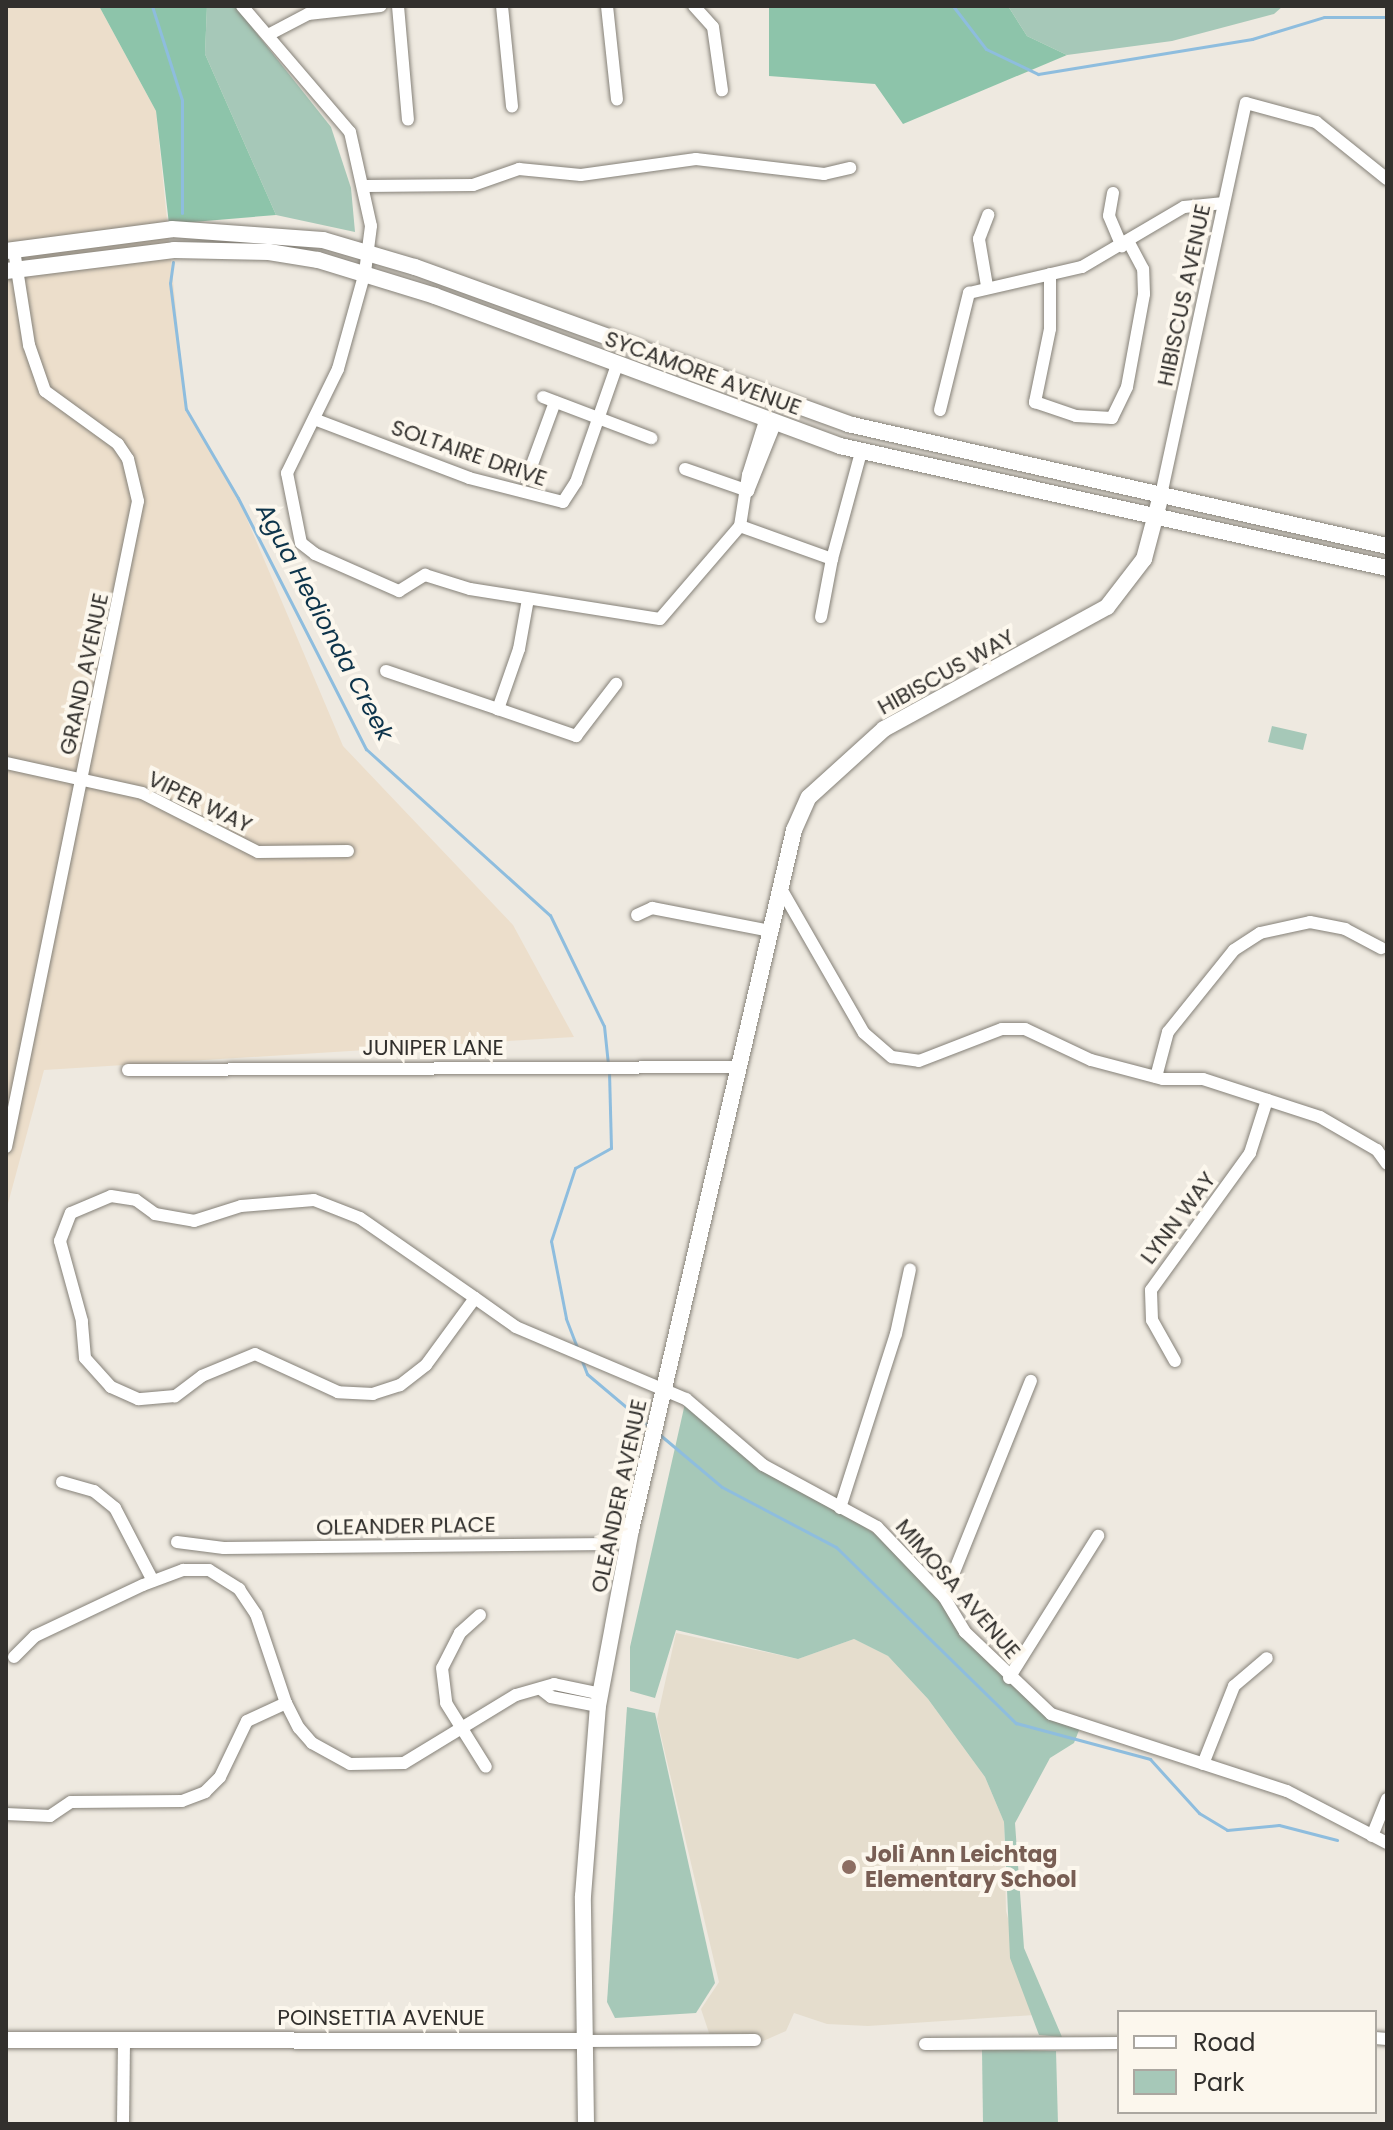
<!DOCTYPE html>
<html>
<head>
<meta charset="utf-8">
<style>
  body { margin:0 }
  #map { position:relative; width:1393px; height:2130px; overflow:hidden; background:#eee9e0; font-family:Poppins,sans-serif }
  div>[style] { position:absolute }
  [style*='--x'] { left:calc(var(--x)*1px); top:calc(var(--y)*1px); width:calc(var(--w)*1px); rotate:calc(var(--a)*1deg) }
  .industrial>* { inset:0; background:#ecdecb }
  .built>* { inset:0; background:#e5ddcd }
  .green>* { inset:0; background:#a6c8b8 }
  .forest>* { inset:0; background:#8dc4aa }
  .stream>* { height:3px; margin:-1.5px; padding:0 1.5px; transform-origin:1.5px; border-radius:1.5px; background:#8ebdde }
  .roads { filter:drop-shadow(0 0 2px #858178) drop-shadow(0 0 2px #858178) }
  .street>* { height:12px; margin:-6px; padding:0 6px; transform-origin:6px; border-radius:6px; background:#fff }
  .secondary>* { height:16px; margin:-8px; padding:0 8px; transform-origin:8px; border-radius:8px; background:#fff }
  .dots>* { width:22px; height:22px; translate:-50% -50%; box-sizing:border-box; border:4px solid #fcf7ed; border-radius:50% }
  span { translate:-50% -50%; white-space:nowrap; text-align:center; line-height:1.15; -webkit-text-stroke:8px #fcf7ed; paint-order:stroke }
  .street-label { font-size:22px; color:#32302d }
  .education-label { font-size:22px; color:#785e54; font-weight:700 }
  .left { translate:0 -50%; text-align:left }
  .water-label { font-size:24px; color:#0d344b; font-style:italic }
  .frame { position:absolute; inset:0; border:8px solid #32302d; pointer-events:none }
  .legend { position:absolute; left:1117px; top:2010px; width:260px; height:104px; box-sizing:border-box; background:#fcf7ed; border:2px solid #aba7a0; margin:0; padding:10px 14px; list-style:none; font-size:24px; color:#32302d }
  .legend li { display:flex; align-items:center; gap:16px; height:40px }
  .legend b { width:40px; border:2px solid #aba7a0 }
</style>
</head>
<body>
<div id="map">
  <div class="industrial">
    <div style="clip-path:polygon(6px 6px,99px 6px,156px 111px,186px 409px,238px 498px,343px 746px,513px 925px,574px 1037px,44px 1070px,6px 1211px)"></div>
  </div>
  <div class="built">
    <div style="clip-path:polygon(676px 1633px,798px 1659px,854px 1639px,888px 1656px,928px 1699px,985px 1777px,1004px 1822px,1006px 1911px,1034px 2015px,868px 2026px,827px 2024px,794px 2013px,786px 2031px,756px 2044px,713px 2045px,701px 2009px,719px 1982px,657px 1719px)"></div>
  </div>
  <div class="green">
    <div style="clip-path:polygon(207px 6px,235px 6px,331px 127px,351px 188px,355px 232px,276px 215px,205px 54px)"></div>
    <div style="clip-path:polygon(1008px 6px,1283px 6px,1274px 14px,1172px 41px,1067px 55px,1027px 36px)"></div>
    <div style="clip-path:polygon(1272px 726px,1307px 734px,1303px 750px,1268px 742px)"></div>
    <div style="clip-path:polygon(686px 1399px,724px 1436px,903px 1552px,965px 1632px,1030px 1699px,1081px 1725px,1074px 1743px,1050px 1758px,1015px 1823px,1024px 1948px,1062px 2037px,1039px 2035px,1010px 1958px,1004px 1822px,985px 1777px,928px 1699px,888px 1656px,854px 1639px,798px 1659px,676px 1630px,655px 1698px,630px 1691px,630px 1647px)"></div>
    <div style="clip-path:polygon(627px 1707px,655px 1713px,715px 1983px,696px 2013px,615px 2018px,607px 2002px)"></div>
    <div style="clip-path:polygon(982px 2049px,1056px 2051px,1058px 2124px,983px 2124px)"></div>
  </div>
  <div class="forest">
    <div style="clip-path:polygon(99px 6px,207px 6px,205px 54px,276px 215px,169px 224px,156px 111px)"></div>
    <div style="clip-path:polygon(769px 6px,1008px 6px,1027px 36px,1067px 55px,903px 124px,875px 84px,769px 76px)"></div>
  </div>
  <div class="stream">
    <div style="--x:152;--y:6;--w:99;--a:72.3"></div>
    <div style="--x:182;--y:100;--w:113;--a:90"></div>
    <div style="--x:953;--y:6;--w:54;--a:52.5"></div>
    <div style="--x:986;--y:49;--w:58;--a:25.7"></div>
    <div style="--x:1038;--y:74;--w:217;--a:-9.3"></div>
    <div style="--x:1252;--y:39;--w:75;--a:-17"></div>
    <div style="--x:1324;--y:17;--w:63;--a:0"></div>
    <div style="--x:173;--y:262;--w:21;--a:98"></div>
    <div style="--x:170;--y:283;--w:127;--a:82.8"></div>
    <div style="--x:186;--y:409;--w:103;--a:59.7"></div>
    <div style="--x:238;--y:498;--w:282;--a:63"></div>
    <div style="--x:366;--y:749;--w:248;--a:42.1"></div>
    <div style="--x:550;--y:915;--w:123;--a:64.1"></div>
    <div style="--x:604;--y:1026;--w:37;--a:84"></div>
    <div style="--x:578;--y:1350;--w:34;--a:-111"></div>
    <div style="--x:566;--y:1318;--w:78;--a:-101"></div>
    <div style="--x:551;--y:1241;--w:77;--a:-71.8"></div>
    <div style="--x:575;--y:1168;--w:41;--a:-29.1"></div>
    <div style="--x:611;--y:1148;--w:78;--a:-91.5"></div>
    <div style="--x:582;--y:1361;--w:14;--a:69"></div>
    <div style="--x:587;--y:1374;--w:82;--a:40.1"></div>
    <div style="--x:659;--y:1434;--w:82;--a:40.1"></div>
    <div style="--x:722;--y:1487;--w:129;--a:27.8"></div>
    <div style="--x:836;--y:1547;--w:252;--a:44.4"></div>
    <div style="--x:1016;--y:1723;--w:139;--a:15"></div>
    <div style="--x:1150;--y:1759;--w:73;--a:47.8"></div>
    <div style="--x:1199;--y:1813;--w:33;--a:31"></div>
    <div style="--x:1227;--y:1830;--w:52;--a:-5.5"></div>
    <div style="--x:1279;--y:1825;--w:60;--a:14.5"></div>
  </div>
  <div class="roads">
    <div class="street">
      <div style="--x:242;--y:6;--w:166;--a:49.4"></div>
      <div style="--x:350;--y:132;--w:96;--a:77.4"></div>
      <div style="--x:371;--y:226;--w:46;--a:97.4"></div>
      <div style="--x:365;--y:272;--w:101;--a:105.6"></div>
      <div style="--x:338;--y:369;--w:116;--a:116.1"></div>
      <div style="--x:287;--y:473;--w:71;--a:78.7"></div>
      <div style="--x:301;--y:543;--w:18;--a:38"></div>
      <div style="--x:315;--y:554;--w:92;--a:23.8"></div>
      <div style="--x:399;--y:591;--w:31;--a:-32"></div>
      <div style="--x:425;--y:575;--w:47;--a:17.3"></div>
      <div style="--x:470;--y:589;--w:192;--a:9"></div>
      <div style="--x:660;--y:619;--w:123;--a:-49.3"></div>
      <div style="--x:740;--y:526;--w:98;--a:19.7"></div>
      <div style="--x:832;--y:559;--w:111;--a:-74.8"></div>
      <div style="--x:398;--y:6;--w:114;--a:85"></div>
      <div style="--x:502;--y:6;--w:101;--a:84.3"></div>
      <div style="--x:607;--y:6;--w:94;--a:83.9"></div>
      <div style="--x:694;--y:6;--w:28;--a:48"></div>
      <div style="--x:713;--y:27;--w:64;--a:81.9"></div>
      <div style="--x:268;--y:35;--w:45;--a:-27.7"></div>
      <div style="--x:308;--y:14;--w:73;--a:-6.3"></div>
      <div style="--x:366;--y:186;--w:107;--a:-0.5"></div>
      <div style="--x:473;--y:185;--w:49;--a:-19.2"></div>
      <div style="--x:519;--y:169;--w:62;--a:5.5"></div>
      <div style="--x:581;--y:175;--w:116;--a:-7.9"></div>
      <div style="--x:696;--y:159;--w:129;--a:6.7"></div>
      <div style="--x:824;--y:174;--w:27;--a:-13"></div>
      <div style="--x:1113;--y:193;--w:23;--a:100"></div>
      <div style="--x:1109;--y:216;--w:33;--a:67"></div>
      <div style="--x:1050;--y:274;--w:55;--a:90"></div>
      <div style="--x:1050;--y:329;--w:75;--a:101.6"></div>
      <div style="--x:1035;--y:402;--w:43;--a:18.9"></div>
      <div style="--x:1076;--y:416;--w:36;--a:3"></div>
      <div style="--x:1112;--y:418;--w:34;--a:-64"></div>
      <div style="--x:1127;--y:387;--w:95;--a:-79.6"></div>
      <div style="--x:1144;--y:294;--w:25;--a:-92"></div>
      <div style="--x:1143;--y:269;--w:30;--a:-118"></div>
      <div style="--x:987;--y:286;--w:48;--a:-99.7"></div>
      <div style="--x:979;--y:239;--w:26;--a:-69"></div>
      <div style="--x:543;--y:397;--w:116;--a:20.8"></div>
      <div style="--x:940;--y:410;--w:121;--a:-76.1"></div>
      <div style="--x:969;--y:293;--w:116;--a:-13"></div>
      <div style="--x:1082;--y:267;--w:118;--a:-30.5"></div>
      <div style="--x:1184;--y:207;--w:40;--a:-5.7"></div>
      <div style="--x:314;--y:419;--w:166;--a:20.8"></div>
      <div style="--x:469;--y:478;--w:97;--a:14.3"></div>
      <div style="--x:563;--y:502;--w:24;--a:-57"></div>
      <div style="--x:576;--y:482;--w:124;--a:-70.7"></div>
      <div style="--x:685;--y:469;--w:67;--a:19.2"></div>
      <div style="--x:527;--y:478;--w:81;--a:-69.8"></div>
      <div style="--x:748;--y:491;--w:72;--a:-68.1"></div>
      <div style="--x:1161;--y:495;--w:401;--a:-77.8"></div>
      <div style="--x:1246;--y:103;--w:73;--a:15.2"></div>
      <div style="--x:1316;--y:122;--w:91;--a:38.8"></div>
      <div style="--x:740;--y:526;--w:52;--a:-81.1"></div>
      <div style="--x:748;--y:475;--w:57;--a:-72.5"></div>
      <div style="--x:528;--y:599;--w:51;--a:100.2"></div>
      <div style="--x:519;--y:649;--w:64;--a:109.3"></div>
      <div style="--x:498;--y:709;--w:83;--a:19.1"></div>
      <div style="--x:576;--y:736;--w:66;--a:-52.4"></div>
      <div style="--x:821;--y:617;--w:59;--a:-79.3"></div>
      <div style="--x:386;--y:671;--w:118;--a:18.7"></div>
      <div style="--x:6;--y:763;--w:139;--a:12.4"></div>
      <div style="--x:142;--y:793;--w:130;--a:27"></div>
      <div style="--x:258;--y:852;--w:90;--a:-0.6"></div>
      <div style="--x:780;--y:887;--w:168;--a:60.1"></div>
      <div style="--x:864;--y:1033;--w:37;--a:41"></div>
      <div style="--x:892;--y:1057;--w:27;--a:8"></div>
      <div style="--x:919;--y:1061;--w:89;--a:-21.1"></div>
      <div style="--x:1002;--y:1029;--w:23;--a:0"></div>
      <div style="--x:1025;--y:1029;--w:73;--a:25.2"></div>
      <div style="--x:1091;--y:1060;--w:74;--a:14.8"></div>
      <div style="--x:1163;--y:1079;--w:40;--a:0"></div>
      <div style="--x:1203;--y:1079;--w:123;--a:18"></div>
      <div style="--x:1320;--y:1117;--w:66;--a:30.1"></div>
      <div style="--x:1377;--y:1150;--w:17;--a:54"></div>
      <div style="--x:637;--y:915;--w:17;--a:-25"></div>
      <div style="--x:652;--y:908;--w:120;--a:11"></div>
      <div style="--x:128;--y:1070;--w:611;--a:-0.28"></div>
      <div style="--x:1156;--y:1077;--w:47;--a:-75.1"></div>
      <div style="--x:1168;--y:1032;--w:105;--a:-51.2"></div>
      <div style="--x:1234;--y:950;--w:31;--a:-33"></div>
      <div style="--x:1260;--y:933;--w:51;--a:-12.4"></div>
      <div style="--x:1310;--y:922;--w:36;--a:11"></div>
      <div style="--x:1345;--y:929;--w:41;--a:27.8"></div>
      <div style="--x:6;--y:1147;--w:659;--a:-78.45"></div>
      <div style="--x:138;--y:501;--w:43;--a:-103.4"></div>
      <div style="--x:128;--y:459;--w:18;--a:-124"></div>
      <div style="--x:118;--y:444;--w:90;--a:-144"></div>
      <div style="--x:45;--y:391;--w:49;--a:-109.2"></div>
      <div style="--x:29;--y:345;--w:96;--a:-99"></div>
      <div style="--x:111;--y:1196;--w:25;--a:9"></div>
      <div style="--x:136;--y:1200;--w:24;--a:36"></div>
      <div style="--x:155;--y:1214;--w:40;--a:10"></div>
      <div style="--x:194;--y:1221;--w:49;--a:-17.7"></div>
      <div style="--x:241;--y:1206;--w:73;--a:-4.7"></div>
      <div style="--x:314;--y:1200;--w:49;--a:21.4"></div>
      <div style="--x:360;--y:1218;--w:140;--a:34.8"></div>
      <div style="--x:475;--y:1298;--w:83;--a:126.2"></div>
      <div style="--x:426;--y:1365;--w:33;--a:142"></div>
      <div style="--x:400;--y:1385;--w:28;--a:162"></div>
      <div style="--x:373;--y:1394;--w:35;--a:-177"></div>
      <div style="--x:338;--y:1392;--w:91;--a:-155.4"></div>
      <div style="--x:255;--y:1354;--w:57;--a:157.5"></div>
      <div style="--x:202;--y:1376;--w:34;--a:143"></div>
      <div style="--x:175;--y:1396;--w:37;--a:175"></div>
      <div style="--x:138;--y:1399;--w:30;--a:-156"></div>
      <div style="--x:111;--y:1387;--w:39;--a:-132"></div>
      <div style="--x:85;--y:1358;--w:37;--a:-95"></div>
      <div style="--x:82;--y:1321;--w:83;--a:-105.4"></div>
      <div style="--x:60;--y:1241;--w:30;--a:-69"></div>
      <div style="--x:71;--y:1213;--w:43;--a:-23"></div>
      <div style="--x:475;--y:1298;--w:50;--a:35.3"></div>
      <div style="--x:516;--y:1327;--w:185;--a:23"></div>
      <div style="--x:686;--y:1399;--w:101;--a:40.6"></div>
      <div style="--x:763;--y:1465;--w:130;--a:28.5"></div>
      <div style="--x:877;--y:1527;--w:97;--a:46.3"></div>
      <div style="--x:944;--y:1597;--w:41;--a:59"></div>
      <div style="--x:965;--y:1632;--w:119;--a:43.6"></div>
      <div style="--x:1051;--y:1714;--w:248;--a:18.1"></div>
      <div style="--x:1287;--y:1791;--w:113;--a:27.5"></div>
      <div style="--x:1175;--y:1361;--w:47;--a:-119.3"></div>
      <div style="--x:1152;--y:1320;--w:30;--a:-92"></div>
      <div style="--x:1151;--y:1290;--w:169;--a:-54.1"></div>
      <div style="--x:1250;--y:1153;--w:56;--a:-72.2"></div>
      <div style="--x:62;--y:1482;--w:33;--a:16"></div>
      <div style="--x:94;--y:1491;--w:27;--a:39"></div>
      <div style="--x:115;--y:1508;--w:82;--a:62.5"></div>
      <div style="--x:840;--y:1508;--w:183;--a:-72.2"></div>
      <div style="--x:896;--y:1334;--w:66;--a:-77.8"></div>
      <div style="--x:177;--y:1542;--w:47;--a:7.3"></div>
      <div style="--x:224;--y:1548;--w:384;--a:-0.6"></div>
      <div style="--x:608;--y:1544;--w:27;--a:-31"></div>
      <div style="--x:944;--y:1597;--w:233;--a:-68.1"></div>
      <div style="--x:480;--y:1615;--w:27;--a:138"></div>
      <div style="--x:460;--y:1633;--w:39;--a:117"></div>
      <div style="--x:442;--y:1668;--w:35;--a:83"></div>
      <div style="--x:446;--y:1703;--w:75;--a:58"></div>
      <div style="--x:14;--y:1657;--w:30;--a:-45"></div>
      <div style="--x:35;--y:1636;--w:119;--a:-25.3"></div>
      <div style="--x:143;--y:1585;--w:43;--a:-20.6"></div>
      <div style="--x:183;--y:1570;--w:26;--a:0"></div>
      <div style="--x:209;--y:1570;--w:36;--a:32"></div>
      <div style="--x:239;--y:1589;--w:30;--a:56"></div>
      <div style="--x:256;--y:1614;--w:94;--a:71.4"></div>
      <div style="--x:286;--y:1703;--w:28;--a:63"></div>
      <div style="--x:299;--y:1728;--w:20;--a:49"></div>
      <div style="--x:312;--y:1743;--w:43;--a:28.9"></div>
      <div style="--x:350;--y:1764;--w:54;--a:-1.1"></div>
      <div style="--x:404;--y:1763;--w:131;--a:-31.3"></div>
      <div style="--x:516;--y:1695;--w:40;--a:-16"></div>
      <div style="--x:554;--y:1684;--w:48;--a:12"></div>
      <div style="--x:1009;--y:1678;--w:168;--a:-57.9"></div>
      <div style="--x:542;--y:1690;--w:11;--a:38"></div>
      <div style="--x:551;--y:1697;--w:48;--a:10.8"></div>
      <div style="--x:1203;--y:1764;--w:84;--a:-68.3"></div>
      <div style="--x:1234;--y:1686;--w:43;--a:-40.3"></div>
      <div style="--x:6;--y:1814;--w:44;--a:2.6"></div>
      <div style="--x:50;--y:1816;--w:25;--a:-34"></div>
      <div style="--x:71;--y:1802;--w:111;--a:-0.5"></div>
      <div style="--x:182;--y:1801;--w:25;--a:-21"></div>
      <div style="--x:205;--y:1792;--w:21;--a:-45"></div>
      <div style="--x:220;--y:1777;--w:62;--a:-64.3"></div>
      <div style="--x:247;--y:1721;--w:43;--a:-24.8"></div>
      <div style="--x:1372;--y:1836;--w:40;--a:-68"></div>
      <div style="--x:1375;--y:2038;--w:12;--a:5"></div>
      <div style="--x:585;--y:2041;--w:170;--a:-0.3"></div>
      <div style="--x:925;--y:2044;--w:194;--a:-0.3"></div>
      <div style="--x:123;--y:2124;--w:85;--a:-89.3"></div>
    </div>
    <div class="secondary">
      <div style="--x:6;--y:251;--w:167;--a:-7.5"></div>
      <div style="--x:172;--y:229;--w:151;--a:4.2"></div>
      <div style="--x:323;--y:240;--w:96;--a:16.4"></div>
      <div style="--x:415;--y:267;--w:461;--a:19.9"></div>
      <div style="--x:848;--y:424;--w:553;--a:12.75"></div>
      <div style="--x:6;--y:271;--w:169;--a:-7.1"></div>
      <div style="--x:174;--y:250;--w:95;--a:1.2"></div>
      <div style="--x:269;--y:252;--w:50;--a:9.3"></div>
      <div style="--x:318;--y:260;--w:122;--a:17.1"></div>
      <div style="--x:435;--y:296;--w:432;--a:20.3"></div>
      <div style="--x:840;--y:446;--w:560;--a:12.57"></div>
      <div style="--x:6;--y:2040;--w:579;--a:0.1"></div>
      <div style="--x:586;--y:2124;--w:228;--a:-90.8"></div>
      <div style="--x:583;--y:1896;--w:191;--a:-85.5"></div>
      <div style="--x:598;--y:1706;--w:179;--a:-79.4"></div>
      <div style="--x:631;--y:1530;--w:719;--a:-76.89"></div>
      <div style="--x:794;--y:830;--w:36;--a:-66"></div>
      <div style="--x:809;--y:797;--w:101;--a:-42.2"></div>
      <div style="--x:884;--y:729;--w:254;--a:-28.7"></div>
      <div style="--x:1107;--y:607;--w:61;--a:-52.4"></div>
      <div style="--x:1144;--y:559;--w:66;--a:-75.1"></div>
    </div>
  </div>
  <div class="dots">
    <div style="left:849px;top:1867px;background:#8d6e63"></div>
  </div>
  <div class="street-label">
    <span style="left:1184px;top:295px;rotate:-78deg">HIBISCUS AVENUE</span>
    <span style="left:703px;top:373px;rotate:20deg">SYCAMORE AVENUE</span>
    <span style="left:469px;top:453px;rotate:19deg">SOLTAIRE DRIVE</span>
    <span style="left:946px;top:672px;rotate:-29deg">HIBISCUS WAY</span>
    <span style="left:84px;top:674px;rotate:-78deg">GRAND AVENUE</span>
    <span style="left:200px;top:802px;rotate:26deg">VIPER WAY</span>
    <span style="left:433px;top:1048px">JUNIPER LANE</span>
    <span style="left:1178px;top:1218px;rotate:-53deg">LYNN WAY</span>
    <span style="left:619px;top:1496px;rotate:-78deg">OLEANDER AVENUE</span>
    <span style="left:406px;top:1526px;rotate:-1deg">OLEANDER PLACE</span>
    <span style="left:958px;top:1589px;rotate:49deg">MIMOSA AVENUE</span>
    <span style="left:381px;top:2018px">POINSETTIA AVENUE</span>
  </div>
  <div class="education-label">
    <span class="left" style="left:865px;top:1867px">Joli Ann Leichtag<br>Elementary School</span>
  </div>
  <div class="water-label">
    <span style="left:325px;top:622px;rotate:62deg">Agua Hedionda Creek</span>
  </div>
  <div class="frame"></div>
  <ul class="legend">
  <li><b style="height:10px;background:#fff"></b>Road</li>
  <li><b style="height:22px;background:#a6c8b8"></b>Park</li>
  </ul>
</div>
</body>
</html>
